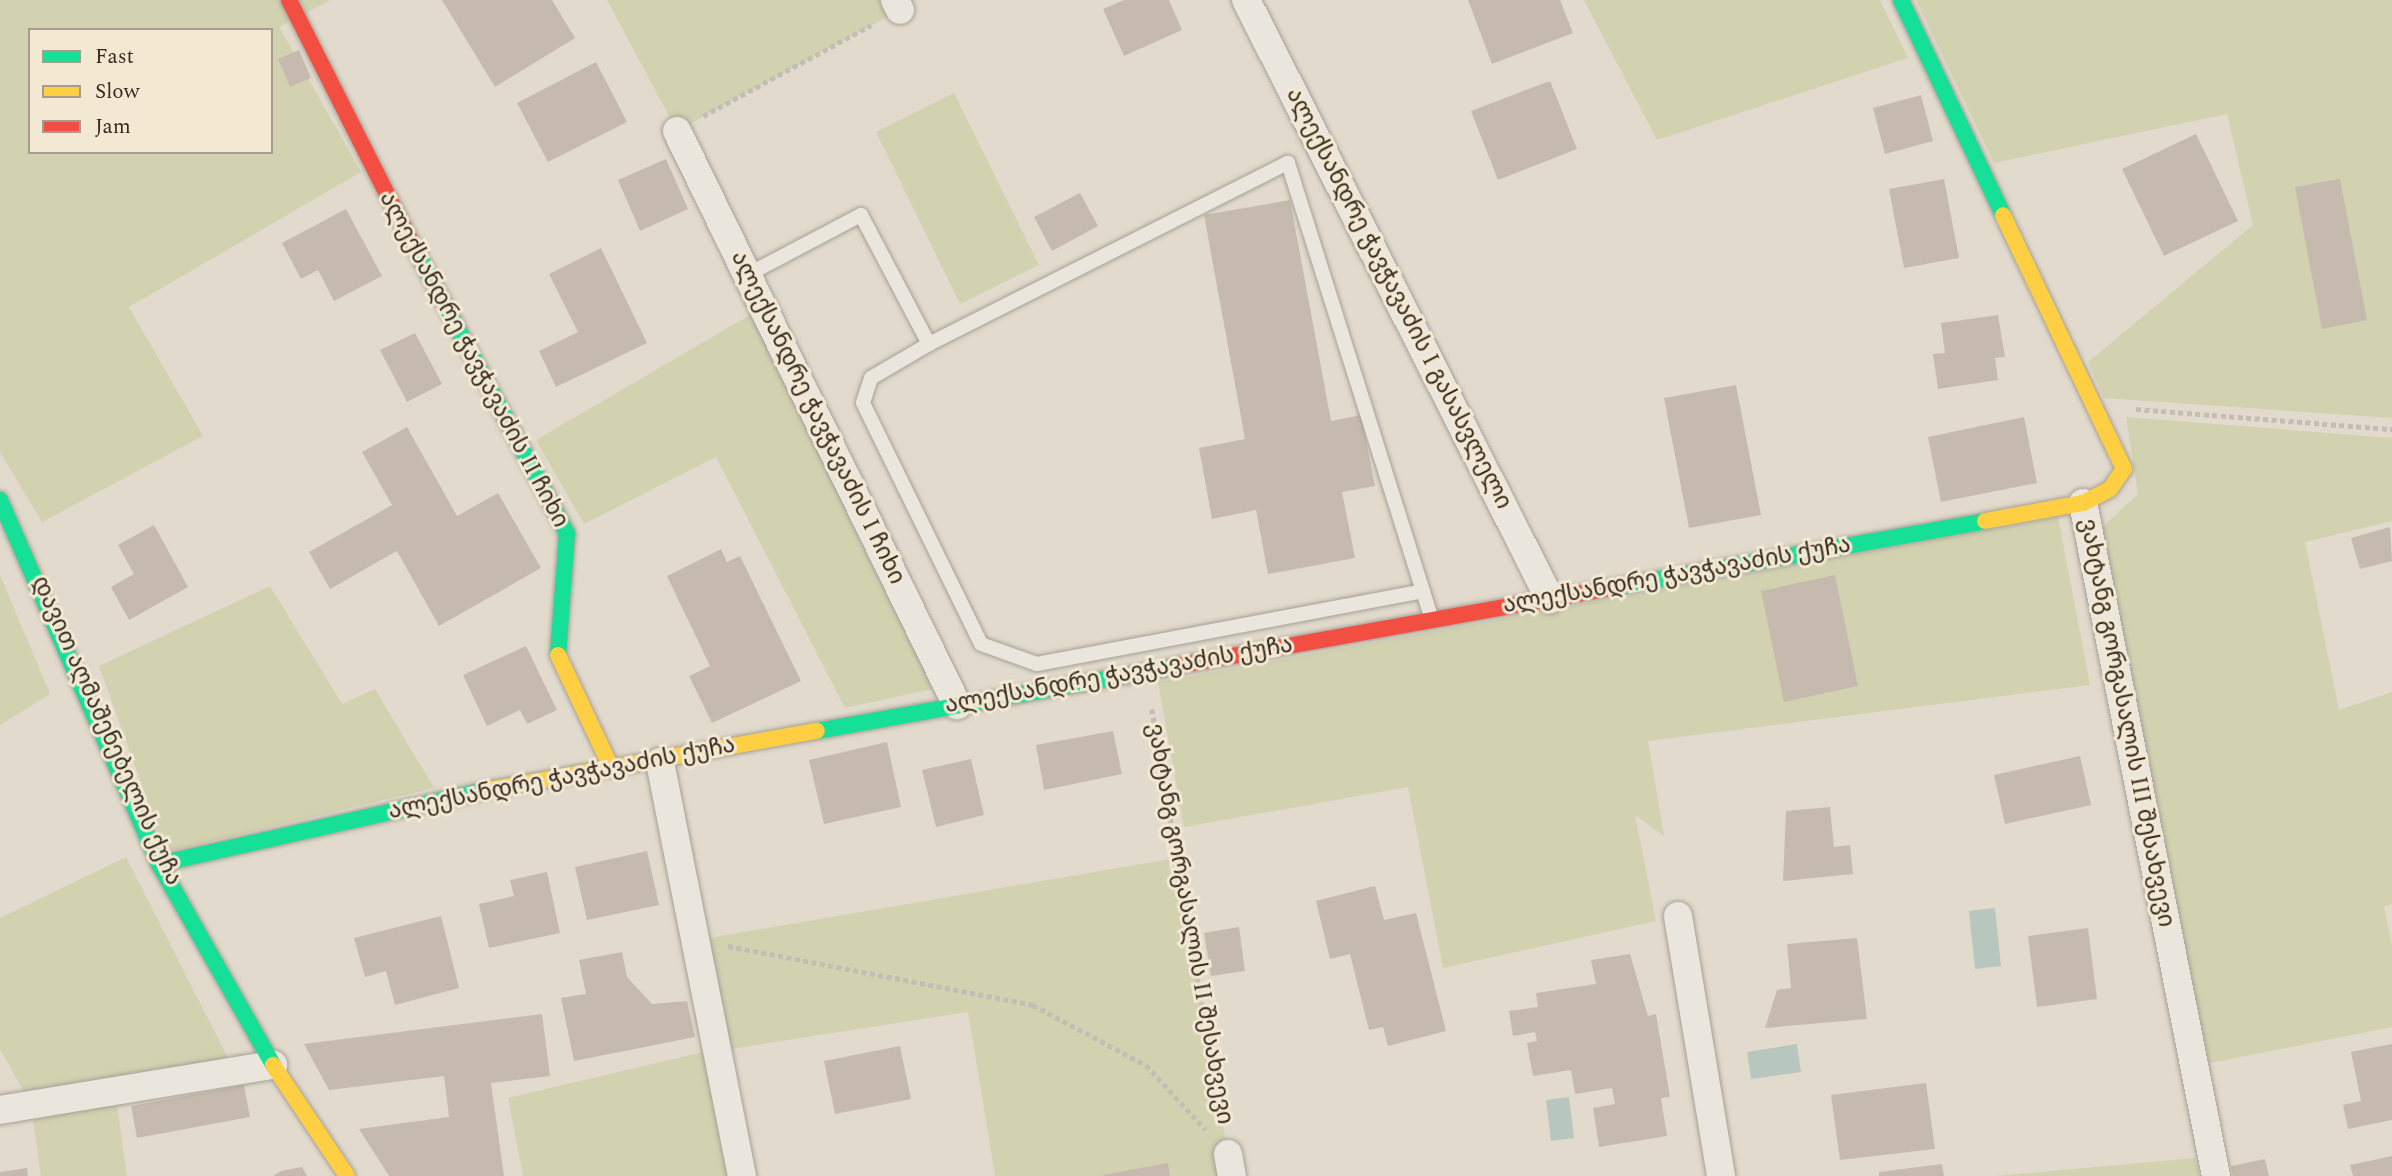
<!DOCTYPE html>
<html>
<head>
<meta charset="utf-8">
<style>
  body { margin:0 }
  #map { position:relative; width:2392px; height:1176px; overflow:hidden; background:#e2dbcd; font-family:Spectral,"Noto Sans Georgian",serif }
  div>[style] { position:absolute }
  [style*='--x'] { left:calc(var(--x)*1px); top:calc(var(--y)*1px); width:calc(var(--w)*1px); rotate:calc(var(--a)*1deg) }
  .green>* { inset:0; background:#d2d1b0 }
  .water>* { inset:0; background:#b8c7bd }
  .building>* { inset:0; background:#c6baae }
  .path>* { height:4.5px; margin-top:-2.25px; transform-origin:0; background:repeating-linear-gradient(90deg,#c3bdb5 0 5px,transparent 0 8.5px) }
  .roads { filter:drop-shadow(0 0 2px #a7a096) drop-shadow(0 0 2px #a7a096) }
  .lane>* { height:14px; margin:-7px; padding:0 7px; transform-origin:7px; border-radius:7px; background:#eae6de }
  .street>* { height:28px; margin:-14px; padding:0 14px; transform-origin:14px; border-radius:14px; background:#eae6de }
  .fast>* { height:16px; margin:-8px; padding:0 8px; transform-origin:8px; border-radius:8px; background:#16e098 }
  .slow>* { height:16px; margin:-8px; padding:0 8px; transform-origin:8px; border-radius:8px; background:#ffcf43 }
  .jam>* { height:16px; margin:-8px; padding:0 8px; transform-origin:8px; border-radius:8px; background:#f24e42 }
  span { translate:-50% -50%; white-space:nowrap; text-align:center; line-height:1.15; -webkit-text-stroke:6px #f3e9d3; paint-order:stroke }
  .street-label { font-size:23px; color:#35291f }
  .legend { position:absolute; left:28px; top:28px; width:245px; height:126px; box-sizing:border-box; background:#f3e9d3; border:2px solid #a79c8b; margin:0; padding:9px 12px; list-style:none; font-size:21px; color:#35291f }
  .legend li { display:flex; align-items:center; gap:14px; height:35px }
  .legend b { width:35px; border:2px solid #a79c8b }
</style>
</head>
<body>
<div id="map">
  <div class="green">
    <div style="clip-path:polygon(evenodd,0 0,331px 0,279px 27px,361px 172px,129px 307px,203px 436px,42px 522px,0 452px,0 0,30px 30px,271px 30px,271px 152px,30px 152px,30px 30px)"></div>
    <div style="clip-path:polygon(607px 0,895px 0,900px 10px,677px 131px)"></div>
    <div style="clip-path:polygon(1584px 0,1880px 0,1908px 58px,1657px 140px)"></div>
    <div style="clip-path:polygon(1916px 0,2392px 0,2392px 418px,2104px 398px,2088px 362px,2253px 225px,2227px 114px,1994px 163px)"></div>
    <div style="clip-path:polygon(954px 93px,1039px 265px,960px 304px,876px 132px)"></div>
    <div style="clip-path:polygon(755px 312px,938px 688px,845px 708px,716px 457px,584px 524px,536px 440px)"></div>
    <div style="clip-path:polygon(2126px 417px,2392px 438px,2392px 521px,2305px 542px,2339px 710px,2392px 692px,2392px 904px,2384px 906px,2392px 947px,2392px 1027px,2200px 1065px,2099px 530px,2138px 494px)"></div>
    <div style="clip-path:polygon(2058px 517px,2090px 685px,1648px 741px,1664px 836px,1635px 815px,1656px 921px,1443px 968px,1408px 787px,1184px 827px,1158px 682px)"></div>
    <div style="clip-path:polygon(0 575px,50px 694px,0 725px)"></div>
    <div style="clip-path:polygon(270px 586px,342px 704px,375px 689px,434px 788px,166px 852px,99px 666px)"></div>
    <div style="clip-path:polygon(126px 857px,229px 1060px,26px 1096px,0 1049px,0 918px)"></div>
    <div style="clip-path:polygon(1176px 858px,1232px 1176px,995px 1176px,968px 1012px,724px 1050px,703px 939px)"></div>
    <div style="clip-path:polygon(707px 1051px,732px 1176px,523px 1176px,508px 1098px)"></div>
    <div style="clip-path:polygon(115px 1091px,127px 1176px,41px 1176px,31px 1105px)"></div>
    <div style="clip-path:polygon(2195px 1158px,2199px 1176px,1995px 1176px)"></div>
  </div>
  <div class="water">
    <div style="clip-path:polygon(1995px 908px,2001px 966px,1975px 969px,1969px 911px)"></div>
    <div style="clip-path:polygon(1797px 1044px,1801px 1072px,1751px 1079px,1747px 1052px)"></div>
    <div style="clip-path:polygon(1569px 1097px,1574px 1138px,1551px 1141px,1546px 1100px)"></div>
  </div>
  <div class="building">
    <div style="clip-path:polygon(442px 0,552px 0,575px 38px,495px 87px)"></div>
    <div style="clip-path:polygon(1124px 0,1169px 0,1182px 30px,1124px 56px,1103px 9px)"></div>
    <div style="clip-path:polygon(1468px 0,1560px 0,1573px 33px,1492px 64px)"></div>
    <div style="clip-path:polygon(299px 50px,311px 78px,290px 87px,278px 59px)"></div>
    <div style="clip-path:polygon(596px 62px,627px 122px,548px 162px,517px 103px)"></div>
    <div style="clip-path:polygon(1550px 81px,1577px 149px,1498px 180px,1471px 111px)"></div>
    <div style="clip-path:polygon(1921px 95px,1933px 141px,1885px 154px,1873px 108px)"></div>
    <div style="clip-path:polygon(2196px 134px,2238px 221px,2164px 256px,2122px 169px)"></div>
    <div style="clip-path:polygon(666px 159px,688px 209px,640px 231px,618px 180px)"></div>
    <div style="clip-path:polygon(1944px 179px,1959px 258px,1904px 268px,1889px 189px)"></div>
    <div style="clip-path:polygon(2340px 179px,2367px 320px,2322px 329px,2295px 187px)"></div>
    <div style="clip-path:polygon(1080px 193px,1098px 226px,1052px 251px,1034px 217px)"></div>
    <div style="clip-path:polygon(1290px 200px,1331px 421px,1361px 415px,1375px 486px,1342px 492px,1355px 558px,1268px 574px,1256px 510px,1212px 519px,1199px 448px,1245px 439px,1204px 215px)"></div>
    <div style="clip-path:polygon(346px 209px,382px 276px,334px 301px,318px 270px,301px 279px,282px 243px)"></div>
    <div style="clip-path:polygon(601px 248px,647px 343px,556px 387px,539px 351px,578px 332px,549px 274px)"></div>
    <div style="clip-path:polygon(1998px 315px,2005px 357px,1995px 358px,1998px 380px,1938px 389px,1933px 354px,1945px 353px,1941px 323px)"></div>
    <div style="clip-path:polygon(415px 333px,442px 384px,407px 402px,380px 350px)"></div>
    <div style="clip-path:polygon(1736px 385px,1761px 515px,1689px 528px,1664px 398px)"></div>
    <div style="clip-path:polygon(2024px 417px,2037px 483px,1941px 502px,1928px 437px)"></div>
    <div style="clip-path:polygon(407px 427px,457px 516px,498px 493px,541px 568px,439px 626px,397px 551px,330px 589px,309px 552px,392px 505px,362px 452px)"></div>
    <div style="clip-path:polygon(154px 525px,188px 587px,129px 620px,111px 587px,134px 574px,118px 545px)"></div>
    <div style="clip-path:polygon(2390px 527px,2392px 561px,2360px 569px,2351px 538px)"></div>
    <div style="clip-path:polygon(721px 549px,727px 562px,740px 556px,801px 681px,712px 723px,689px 676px,710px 666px,667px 576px)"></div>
    <div style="clip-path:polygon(1835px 575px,1858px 686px,1784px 702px,1761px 591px)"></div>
    <div style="clip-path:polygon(526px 646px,557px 710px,527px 724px,520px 710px,487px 726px,463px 675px)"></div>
    <div style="clip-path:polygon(1113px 731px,1122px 774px,1044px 790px,1036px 745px)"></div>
    <div style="clip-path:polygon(887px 742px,901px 807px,824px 824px,809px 760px)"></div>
    <div style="clip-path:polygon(2080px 756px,2091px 805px,2005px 824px,1994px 775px)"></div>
    <div style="clip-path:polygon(971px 759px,984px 815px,936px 827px,922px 770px)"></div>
    <div style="clip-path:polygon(1830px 807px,1834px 847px,1850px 845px,1853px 874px,1783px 881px,1786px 811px)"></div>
    <div style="clip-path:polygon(647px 851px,659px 905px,587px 920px,575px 867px)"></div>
    <div style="clip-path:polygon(547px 872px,560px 933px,489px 948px,479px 904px,514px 896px,510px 880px)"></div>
    <div style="clip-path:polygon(1375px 886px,1384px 920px,1416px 913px,1446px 1031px,1388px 1046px,1383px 1027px,1369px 1030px,1350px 954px,1330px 959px,1316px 901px)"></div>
    <div style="clip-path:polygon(441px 916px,459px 988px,395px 1005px,386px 971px,365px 977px,354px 938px)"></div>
    <div style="clip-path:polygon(1239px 927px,1245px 971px,1211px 976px,1204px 933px)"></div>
    <div style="clip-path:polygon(2088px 928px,2097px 999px,2037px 1007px,2028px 936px)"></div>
    <div style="clip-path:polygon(1857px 938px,1867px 1019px,1765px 1028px,1777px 990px,1791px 988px,1787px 944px)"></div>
    <div style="clip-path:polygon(622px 952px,627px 977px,652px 1004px,687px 1001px,695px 1037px,574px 1061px,561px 998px,586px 994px,579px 960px)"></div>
    <div style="clip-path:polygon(1630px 954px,1648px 1016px,1656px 1014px,1670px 1097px,1661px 1098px,1667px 1136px,1599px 1147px,1593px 1108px,1615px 1104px,1612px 1088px,1575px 1094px,1571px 1070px,1533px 1076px,1527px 1043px,1537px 1041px,1535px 1032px,1513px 1036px,1509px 1011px,1538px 1007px,1536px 993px,1596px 984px,1591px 960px)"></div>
    <div style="clip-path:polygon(542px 1014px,550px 1076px,491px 1083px,504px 1176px,389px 1176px,359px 1129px,449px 1117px,444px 1076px,329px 1090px,304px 1044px)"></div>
    <div style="clip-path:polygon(2392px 1044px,2392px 1120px,2348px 1129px,2343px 1105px,2361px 1101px,2351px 1052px)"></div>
    <div style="clip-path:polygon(900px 1046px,911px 1099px,835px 1114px,824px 1061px)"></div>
    <div style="clip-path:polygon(1926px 1083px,1935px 1149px,1840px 1160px,1831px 1095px)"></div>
    <div style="clip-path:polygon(244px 1085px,250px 1117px,137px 1138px,131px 1106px)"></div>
    <div style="clip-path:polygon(2392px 1156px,2392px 1176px,2353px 1176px,2350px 1165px)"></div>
    <div style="clip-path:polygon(2265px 1159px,2269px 1176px,2233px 1176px,2231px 1166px)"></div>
    <div style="clip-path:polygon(1168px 1163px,1170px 1176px,1103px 1176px,1103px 1175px)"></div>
    <div style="clip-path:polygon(1942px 1164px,1944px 1176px,1879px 1176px,1879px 1172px)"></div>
    <div style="clip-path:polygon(302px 1167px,307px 1176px,273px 1176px,281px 1171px)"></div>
    <div style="clip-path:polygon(27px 1168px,28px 1176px,0 1176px,0 1172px)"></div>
  </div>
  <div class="path">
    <div style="--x:703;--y:116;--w:191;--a:-28.4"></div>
    <div style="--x:2136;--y:409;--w:257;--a:4.5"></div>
    <div style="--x:1152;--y:709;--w:419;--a:80.4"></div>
    <div style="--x:728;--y:946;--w:311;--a:10.9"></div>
    <div style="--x:1033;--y:1005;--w:128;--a:28"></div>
    <div style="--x:1146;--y:1065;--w:88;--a:47.3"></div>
  </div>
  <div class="roads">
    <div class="lane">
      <div style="--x:747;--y:275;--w:129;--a:-27.8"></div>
      <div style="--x:861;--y:215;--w:146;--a:62.2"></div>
      <div style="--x:929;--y:344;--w:402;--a:-26.8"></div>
      <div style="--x:1288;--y:163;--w:478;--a:72.5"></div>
      <div style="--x:929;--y:344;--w:67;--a:149.6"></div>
      <div style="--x:871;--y:378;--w:26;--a:108"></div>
      <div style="--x:863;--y:403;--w:268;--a:63.9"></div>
      <div style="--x:981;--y:644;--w:59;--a:19.7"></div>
      <div style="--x:1037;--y:664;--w:393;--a:-10.7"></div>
    </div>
    <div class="street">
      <div style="--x:895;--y:0;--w:11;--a:63"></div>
      <div style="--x:1246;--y:0;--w:672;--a:63.09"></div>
      <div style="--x:677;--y:131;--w:639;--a:64"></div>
      <div style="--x:2083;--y:503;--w:686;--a:78.82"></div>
      <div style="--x:660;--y:762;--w:422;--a:78.8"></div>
      <div style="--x:1678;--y:916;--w:264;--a:80.6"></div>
      <div style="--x:0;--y:1110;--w:277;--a:-9.4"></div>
      <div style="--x:1228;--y:1154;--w:22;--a:80"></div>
    </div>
    <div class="fast">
      <div style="--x:1901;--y:0;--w:238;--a:64.6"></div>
      <div style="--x:412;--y:243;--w:329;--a:61.9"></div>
      <div style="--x:567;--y:533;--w:122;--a:94.2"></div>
      <div style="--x:0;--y:500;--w:397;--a:66.4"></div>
      <div style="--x:159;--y:864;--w:231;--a:60.4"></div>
      <div style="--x:1616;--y:587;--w:375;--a:-10.1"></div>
      <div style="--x:817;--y:731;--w:366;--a:-10.2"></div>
      <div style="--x:159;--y:864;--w:337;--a:-12.7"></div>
    </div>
    <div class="slow">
      <div style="--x:1985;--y:521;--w:100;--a:-10.4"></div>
      <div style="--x:2083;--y:503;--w:30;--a:-27"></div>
      <div style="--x:2110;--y:489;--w:24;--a:-55"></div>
      <div style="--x:2124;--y:469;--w:281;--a:-115.5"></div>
      <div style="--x:558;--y:655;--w:126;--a:64.7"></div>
      <div style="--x:488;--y:790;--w:334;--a:-10.2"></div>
      <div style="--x:273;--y:1065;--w:133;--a:56.3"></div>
    </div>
    <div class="jam">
      <div style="--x:289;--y:0;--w:272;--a:63.2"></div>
      <div style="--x:1177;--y:666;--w:446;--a:-10.2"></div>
    </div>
  </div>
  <div class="street-label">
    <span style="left:1398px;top:299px;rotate:63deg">ალექსანდრე ჭავჭავაძის I გასასვლელი</span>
    <span style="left:473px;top:360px;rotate:62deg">ალექსანდრე ჭავჭავაძის II ჩიხი</span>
    <span style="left:817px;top:418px;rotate:64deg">ალექსანდრე ჭავჭავაძის I ჩიხი</span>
    <span style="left:1677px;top:576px;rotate:-10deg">ალექსანდრე ჭავჭავაძის ქუჩა</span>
    <span style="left:1119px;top:676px;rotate:-10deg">ალექსანდრე ჭავჭავაძის ქუჩა</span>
    <span style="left:2126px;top:723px;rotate:79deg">ვახტანგ გორგასალის III შესახვევი</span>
    <span style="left:106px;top:731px;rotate:66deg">დავით აღმაშენებელის ქუჩა</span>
    <span style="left:562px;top:779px;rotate:-11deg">ალექსანდრე ჭავჭავაძის ქუჩა</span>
    <span style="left:1189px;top:924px;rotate:80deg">ვახტანგ გორგასალის II შესახვევი</span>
  </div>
  <ul class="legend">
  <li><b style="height:9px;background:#16e098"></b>Fast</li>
  <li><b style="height:9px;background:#ffcf43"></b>Slow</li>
  <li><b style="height:9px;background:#f24e42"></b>Jam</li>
  </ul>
</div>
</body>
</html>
